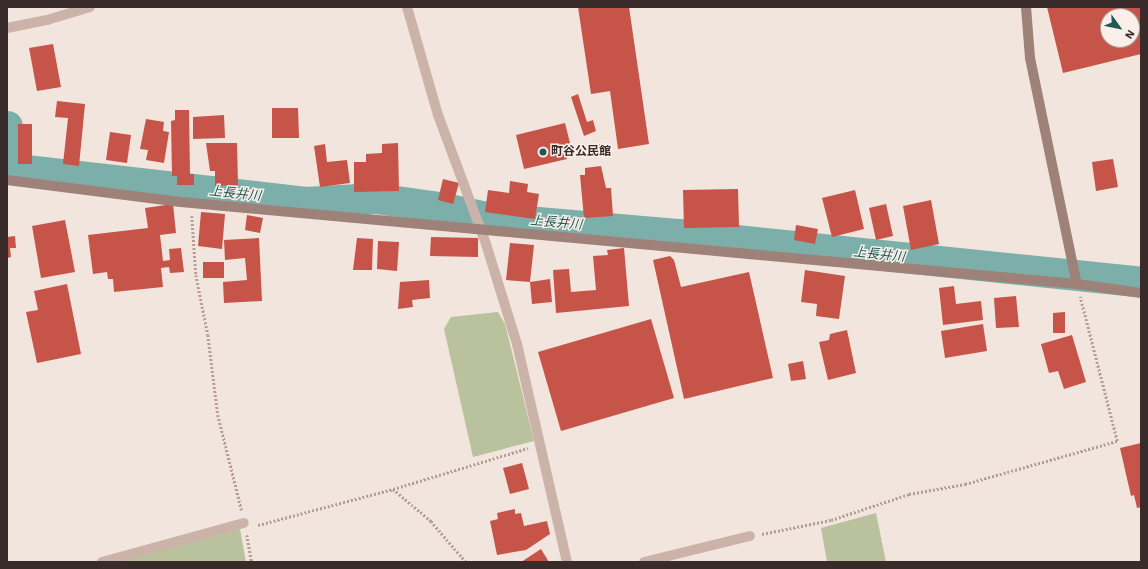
<!DOCTYPE html>
<html>
<head>
<meta charset="utf-8">
<style>
  body { margin:0 }
  #map { position:relative; width:1148px; height:569px; overflow:hidden; background:#f2e5dd; font-family:"Work Sans","Noto Sans JP",sans-serif }
  div>[style] { position:absolute }
  [style*='--x'] { left:calc(var(--x)*1px); top:calc(var(--y)*1px); width:calc(var(--w)*1px); rotate:calc(var(--a)*1deg) }
  .green>* { inset:0; background:#bac19d }
  .river>* { height:31px; margin:-15.5px; padding:0 15.5px; transform-origin:15.5px; border-radius:15.5px; background:#7cafaa }
  .building>* { inset:0; background:#c65448 }
  .path>* { height:2.5px; margin-top:-1.25px; transform-origin:0; background:repeating-linear-gradient(90deg,#b69d93 0 2px,transparent 0 4px) }
  .street>* { height:10px; margin:-5px; padding:0 5px; transform-origin:5px; border-radius:5px; background:#cbb3a9 }
  .secondary>* { height:10px; margin:-5px; padding:0 5px; transform-origin:5px; border-radius:5px; background:#9e827a }
  .dots>* { width:11px; height:11px; translate:-50% -50%; box-sizing:border-box; border:2px solid #faf0e9; border-radius:50% }
  span { translate:-50% -50%; white-space:nowrap; text-align:center; line-height:1.15; -webkit-text-stroke:3px #faf0e9; paint-order:stroke }
  .poi-label { font-size:12px; color:#382b29; font-weight:700 }
  .left { translate:0 -50%; text-align:left }
  .water-label { font-size:13px; color:#1e5955; font-style:italic }
  .frame { position:absolute; inset:0; border:8px solid #382b29; pointer-events:none }
  .north { position:absolute; left:1100px; top:8px; width:40px; height:40px; box-sizing:border-box; background:#faf0e9; border:1px solid #aca19c; border-radius:50%; rotate:123deg; font-size:11px; font-weight:700; line-height:16px; text-align:center; color:#382b29 }
  .north::after { content:''; display:block; margin:auto; width:14px; height:18px; background:#1e5955; clip-path:polygon(50% 0,100% 100%,50% 72%,0 100%) }
</style>
</head>
<body>
<div id="map">
  <div class="green">
    <div style="clip-path:polygon(498px 312px,505px 324px,534px 441px,473px 457px,444px 329px,451px 317px)"></div>
    <div style="clip-path:polygon(876px 513px,886px 562px,827px 562px,821px 528px)"></div>
    <div style="clip-path:polygon(240px 529px,246px 562px,116px 562px)"></div>
  </div>
  <div class="river">
    <div style="--x:7;--y:126;--w:44;--a:76.9"></div>
    <div style="--x:17;--y:169;--w:290;--a:6.5"></div>
    <div style="--x:305;--y:202;--w:70;--a:-3.3"></div>
    <div style="--x:375;--y:198;--w:65;--a:8"></div>
    <div style="--x:439;--y:207;--w:53;--a:11.9"></div>
    <div style="--x:491;--y:218;--w:189;--a:4.9"></div>
    <div style="--x:679;--y:234;--w:464;--a:5.9"></div>
  </div>
  <div class="building">
    <div style="clip-path:polygon(578px 7px,629px 7px,649px 144px,618px 149px,610px 91px,591px 94px)"></div>
    <div style="clip-path:polygon(evenodd,1047px 7px,1141px 7px,1141px 54px,1063px 73px,1047px 7px,1108px 16px,1132px 16px,1132px 40px,1108px 40px,1108px 16px)"></div>
    <div style="clip-path:polygon(53px 44px,61px 87px,37px 91px,29px 48px)"></div>
    <div style="clip-path:polygon(578px 94px,587px 122px,593px 120px,596px 131px,584px 136px,571px 97px)"></div>
    <div style="clip-path:polygon(57px 101px,85px 104px,79px 166px,63px 164px,68px 118px,55px 117px)"></div>
    <div style="clip-path:polygon(272px 108px,298px 108px,299px 138px,272px 138px)"></div>
    <div style="clip-path:polygon(175px 110px,189px 110px,190px 174px,194px 174px,194px 185px,177px 185px,177px 176px,172px 176px,171px 121px,175px 120px)"></div>
    <div style="clip-path:polygon(224px 115px,225px 138px,193px 139px,193px 117px)"></div>
    <div style="clip-path:polygon(146px 119px,164px 122px,163px 131px,169px 132px,164px 163px,146px 160px,148px 150px,140px 149px)"></div>
    <div style="clip-path:polygon(565px 123px,570px 143px,564px 145px,567px 159px,524px 169px,516px 135px)"></div>
    <div style="clip-path:polygon(18px 124px,32px 124px,32px 164px,18px 164px)"></div>
    <div style="clip-path:polygon(110px 132px,131px 135px,127px 163px,106px 160px)"></div>
    <div style="clip-path:polygon(206px 143px,237px 143px,238px 185px,215px 186px,215px 171px,210px 171px)"></div>
    <div style="clip-path:polygon(398px 143px,399px 191px,354px 192px,354px 162px,366px 162px,366px 154px,382px 153px,382px 144px)"></div>
    <div style="clip-path:polygon(325px 144px,327px 162px,347px 160px,350px 183px,320px 187px,314px 146px)"></div>
    <div style="clip-path:polygon(602px 144px,604px 154px,594px 156px,592px 146px)"></div>
    <div style="clip-path:polygon(1113px 159px,1118px 187px,1096px 191px,1092px 162px)"></div>
    <div style="clip-path:polygon(601px 166px,606px 188px,611px 188px,613px 216px,584px 218px,580px 175px,585px 175px,585px 168px)"></div>
    <div style="clip-path:polygon(443px 179px,459px 183px,453px 204px,438px 200px)"></div>
    <div style="clip-path:polygon(510px 181px,528px 184px,527px 192px,539px 194px,535px 219px,485px 212px,488px 190px,509px 193px)"></div>
    <div style="clip-path:polygon(738px 189px,739px 227px,684px 228px,683px 190px)"></div>
    <div style="clip-path:polygon(855px 190px,864px 229px,832px 237px,822px 198px)"></div>
    <div style="clip-path:polygon(931px 200px,939px 244px,911px 250px,903px 206px)"></div>
    <div style="clip-path:polygon(173px 204px,176px 233px,160px 235px,163px 261px,170px 260px,169px 249px,181px 248px,184px 272px,170px 273px,169px 267px,161px 268px,163px 287px,114px 292px,113px 279px,108px 279px,107px 272px,93px 274px,88px 235px,148px 228px,145px 208px)"></div>
    <div style="clip-path:polygon(886px 204px,893px 236px,876px 240px,869px 208px)"></div>
    <div style="clip-path:polygon(201px 212px,225px 214px,222px 249px,198px 246px)"></div>
    <div style="clip-path:polygon(247px 215px,263px 218px,260px 233px,245px 230px)"></div>
    <div style="clip-path:polygon(65px 220px,75px 272px,41px 278px,32px 226px)"></div>
    <div style="clip-path:polygon(796px 225px,818px 229px,815px 244px,794px 240px)"></div>
    <div style="clip-path:polygon(15px 236px,16px 248px,10px 248px,11px 257px,7px 258px,7px 237px)"></div>
    <div style="clip-path:polygon(431px 237px,478px 238px,478px 257px,430px 256px)"></div>
    <div style="clip-path:polygon(259px 238px,262px 301px,224px 303px,223px 282px,247px 280px,245px 258px,225px 260px,224px 240px)"></div>
    <div style="clip-path:polygon(357px 238px,373px 239px,372px 270px,353px 270px)"></div>
    <div style="clip-path:polygon(378px 241px,399px 242px,397px 271px,377px 269px)"></div>
    <div style="clip-path:polygon(510px 243px,534px 245px,530px 282px,506px 280px)"></div>
    <div style="clip-path:polygon(624px 248px,629px 306px,556px 313px,553px 270px,569px 269px,571px 292px,596px 290px,593px 256px,608px 255px,607px 250px)"></div>
    <div style="clip-path:polygon(670px 256px,674px 260px,681px 287px,749px 272px,773px 378px,684px 399px,653px 260px)"></div>
    <div style="clip-path:polygon(203px 262px,224px 262px,224px 278px,203px 278px)"></div>
    <div style="clip-path:polygon(805px 270px,845px 276px,839px 319px,816px 316px,817px 304px,801px 302px)"></div>
    <div style="clip-path:polygon(550px 279px,552px 302px,532px 304px,530px 282px)"></div>
    <div style="clip-path:polygon(429px 280px,430px 298px,412px 300px,413px 307px,398px 309px,400px 282px)"></div>
    <div style="clip-path:polygon(67px 284px,81px 354px,37px 363px,26px 312px,38px 310px,34px 291px)"></div>
    <div style="clip-path:polygon(954px 286px,956px 304px,981px 301px,983px 320px,943px 325px,939px 288px)"></div>
    <div style="clip-path:polygon(1016px 296px,1019px 327px,996px 328px,994px 298px)"></div>
    <div style="clip-path:polygon(1065px 312px,1065px 333px,1053px 333px,1053px 313px)"></div>
    <div style="clip-path:polygon(651px 319px,674px 398px,561px 431px,538px 352px)"></div>
    <div style="clip-path:polygon(983px 324px,987px 351px,945px 358px,941px 331px)"></div>
    <div style="clip-path:polygon(847px 330px,856px 373px,828px 380px,819px 342px,829px 340px,830px 334px)"></div>
    <div style="clip-path:polygon(1072px 335px,1086px 382px,1064px 389px,1058px 371px,1049px 373px,1041px 344px)"></div>
    <div style="clip-path:polygon(803px 361px,806px 379px,791px 381px,788px 364px)"></div>
    <div style="clip-path:polygon(1141px 443px,1141px 507px,1137px 508px,1134px 495px,1131px 496px,1120px 448px)"></div>
    <div style="clip-path:polygon(522px 463px,529px 489px,510px 494px,503px 468px)"></div>
    <div style="clip-path:polygon(515px 509px,515px 514px,521px 513px,524px 526px,547px 521px,550px 534px,526px 550px,497px 555px,490px 521px,498px 519px,497px 513px)"></div>
    <div style="clip-path:polygon(541px 549px,549px 562px,521px 562px)"></div>
  </div>
  <div class="path">
    <div style="--x:192;--y:216;--w:59;--a:86.1"></div>
    <div style="--x:196;--y:275;--w:61;--a:78.7"></div>
    <div style="--x:208;--y:335;--w:81;--a:82.9"></div>
    <div style="--x:218;--y:415;--w:99;--a:76"></div>
    <div style="--x:393;--y:489;--w:141;--a:-16.9"></div>
    <div style="--x:258;--y:525;--w:140;--a:-14.9"></div>
    <div style="--x:393;--y:489;--w:50;--a:40.1"></div>
    <div style="--x:431;--y:521;--w:54;--a:49.5"></div>
    <div style="--x:762;--y:534;--w:70;--a:-11.5"></div>
    <div style="--x:831;--y:520;--w:82;--a:-18.4"></div>
    <div style="--x:909;--y:494;--w:57;--a:-10.1"></div>
    <div style="--x:965;--y:484;--w:158;--a:-15.8"></div>
    <div style="--x:1117;--y:441;--w:149;--a:-104.4"></div>
    <div style="--x:247;--y:535;--w:27;--a:80"></div>
  </div>
  <div class="street">
    <div style="--x:407;--y:7;--w:112;--a:74"></div>
    <div style="--x:438;--y:115;--w:138;--a:69.6"></div>
    <div style="--x:486;--y:244;--w:105;--a:72.8"></div>
    <div style="--x:517;--y:344;--w:224;--a:77.1"></div>
    <div style="--x:7;--y:28;--w:41;--a:-11.3"></div>
    <div style="--x:47;--y:20;--w:45;--a:-16.8"></div>
    <div style="--x:102;--y:562;--w:147;--a:-15.4"></div>
    <div style="--x:644;--y:562;--w:109;--a:-13.8"></div>
  </div>
  <div class="secondary">
    <div style="--x:1026;--y:7;--w:51;--a:85.5"></div>
    <div style="--x:1030;--y:58;--w:231;--a:78.3"></div>
    <div style="--x:7;--y:180;--w:175;--a:7.2"></div>
    <div style="--x:181;--y:202;--w:900;--a:5.23"></div>
    <div style="--x:1077;--y:284;--w:65;--a:8"></div>
  </div>
  <div class="dots">
    <div style="left:543px;top:152px;background:#1e5955"></div>
  </div>
  <div class="poi-label">
    <span class="left" style="left:551px;top:152px">町谷公民館</span>
  </div>
  <div class="water-label">
    <span style="left:235px;top:194px;rotate:6deg">上長井川</span>
    <span style="left:556px;top:223px;rotate:5deg">上長井川</span>
    <span style="left:879px;top:255px;rotate:6deg">上長井川</span>
  </div>
  <div class="frame"></div>
  <div class="north">N</div>
</div>
</body>
</html>
